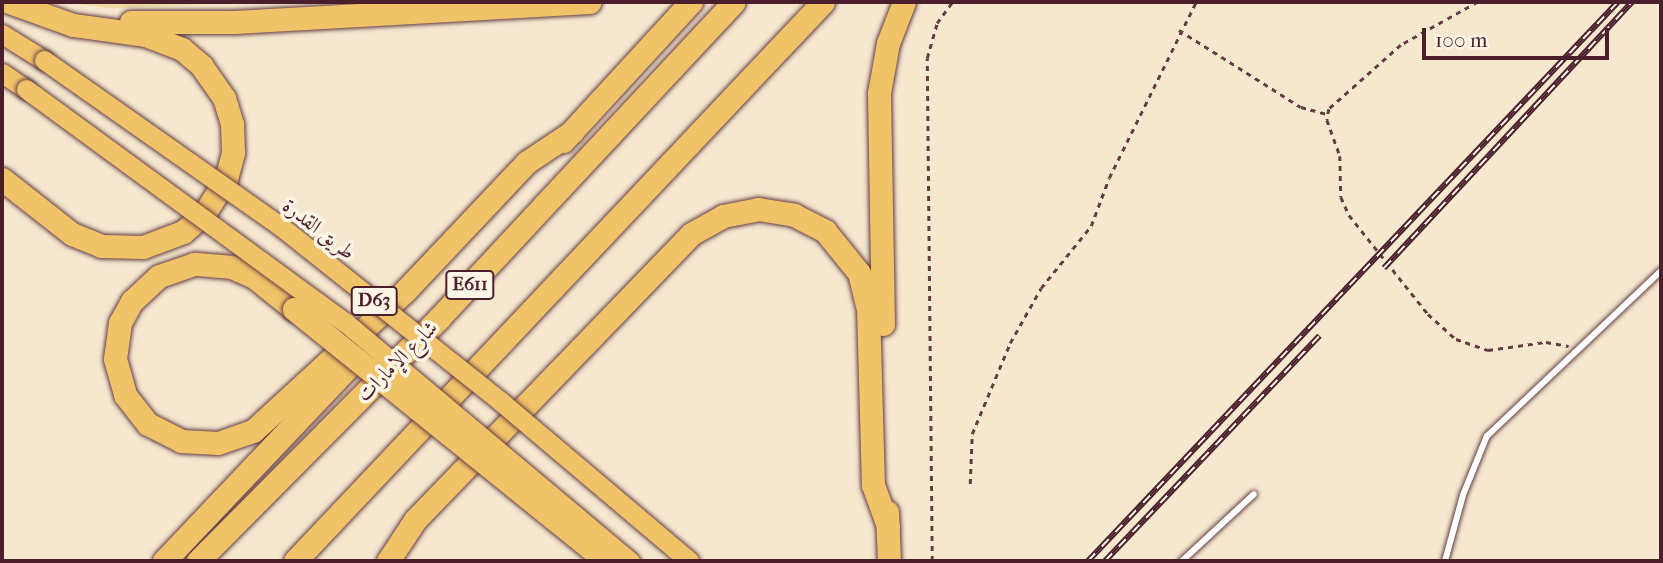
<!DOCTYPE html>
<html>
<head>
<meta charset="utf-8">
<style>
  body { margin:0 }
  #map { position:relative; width:1663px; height:563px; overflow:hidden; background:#f5e8cf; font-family:"IM FELL French Canon",Amiri,serif }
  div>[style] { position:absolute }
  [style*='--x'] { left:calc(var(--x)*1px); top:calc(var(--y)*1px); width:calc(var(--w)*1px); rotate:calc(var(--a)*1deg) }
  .sand>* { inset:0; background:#eeda9e }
  .path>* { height:2.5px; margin-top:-1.25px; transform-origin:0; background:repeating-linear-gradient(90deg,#643d44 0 5px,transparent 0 10px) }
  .roads { filter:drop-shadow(0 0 2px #643d44) drop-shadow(0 0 2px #643d44) }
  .lane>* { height:6px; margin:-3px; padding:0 3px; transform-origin:3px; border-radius:3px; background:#fff }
  .primary>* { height:19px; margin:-9.5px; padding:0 9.5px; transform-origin:9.5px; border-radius:9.5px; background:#f1c369 }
  .highway>* { height:23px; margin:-11.5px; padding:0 11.5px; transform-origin:11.5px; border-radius:11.5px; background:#f1c369 }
  .rail>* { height:6px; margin-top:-3px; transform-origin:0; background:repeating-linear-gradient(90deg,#fcf5e5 0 10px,#4a1f2b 0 20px); box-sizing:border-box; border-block:2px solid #4a1f2b }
  .bridges { filter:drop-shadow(0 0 2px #643d44) drop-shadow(0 0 2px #643d44) }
  .primary-bridge>* { height:19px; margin:-9.5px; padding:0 9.5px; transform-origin:9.5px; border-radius:9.5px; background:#f1c369 }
  .highway-bridge>* { height:23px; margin:-11.5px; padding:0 11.5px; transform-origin:11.5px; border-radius:11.5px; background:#f1c369 }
  span { translate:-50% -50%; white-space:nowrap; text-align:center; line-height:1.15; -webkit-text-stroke:7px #fcf5e5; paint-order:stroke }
  .shield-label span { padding:2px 5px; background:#fcf5e5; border:2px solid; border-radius:5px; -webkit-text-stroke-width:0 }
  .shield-label { font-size:19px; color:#4a1f2b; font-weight:700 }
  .street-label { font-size:21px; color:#4a1f2b }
  .frame { position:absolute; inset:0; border:4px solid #4a1f2b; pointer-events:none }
  .scale { position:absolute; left:1422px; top:28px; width:187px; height:32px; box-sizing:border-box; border:4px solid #4a1f2b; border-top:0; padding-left:9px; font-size:21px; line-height:24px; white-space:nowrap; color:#4a1f2b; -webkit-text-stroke:5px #fcf5e5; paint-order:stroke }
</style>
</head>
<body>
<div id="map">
  <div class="sand">
    <div style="clip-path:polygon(65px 2px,271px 2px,110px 8px)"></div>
  </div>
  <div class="path">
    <div style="--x:1478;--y:2;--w:88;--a:150.8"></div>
    <div style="--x:1401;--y:45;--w:96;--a:138.4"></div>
    <div style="--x:1329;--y:109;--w:11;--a:100"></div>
    <div style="--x:1327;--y:120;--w:38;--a:70"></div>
    <div style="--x:1340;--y:156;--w:41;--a:88.6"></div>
    <div style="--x:1341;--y:197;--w:20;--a:66"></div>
    <div style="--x:1349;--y:215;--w:127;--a:51.4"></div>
    <div style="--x:1428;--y:314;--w:38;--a:42"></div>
    <div style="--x:1456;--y:339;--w:34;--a:19"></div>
    <div style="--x:1488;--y:350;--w:59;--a:-7.9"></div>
    <div style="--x:1546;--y:342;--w:23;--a:10"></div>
    <div style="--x:1179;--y:30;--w:144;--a:32.3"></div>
    <div style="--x:1301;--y:107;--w:27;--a:15"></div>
    <div style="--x:970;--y:484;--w:50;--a:-87.7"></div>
    <div style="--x:972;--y:434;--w:99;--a:-67.3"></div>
    <div style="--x:1010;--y:343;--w:63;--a:-60.6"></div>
    <div style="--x:1041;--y:288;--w:80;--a:-51.1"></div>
    <div style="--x:1091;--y:226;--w:51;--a:-69.4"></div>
    <div style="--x:1109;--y:178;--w:196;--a:-63.7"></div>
    <div style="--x:932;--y:561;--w:503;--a:-90.57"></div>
    <div style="--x:927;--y:58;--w:36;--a:-74"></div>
    <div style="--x:937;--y:23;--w:26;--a:-54"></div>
  </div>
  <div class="roads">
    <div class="lane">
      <div style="--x:1182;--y:561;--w:98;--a:-42.9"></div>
      <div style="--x:1445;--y:561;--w:68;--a:-74.7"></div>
      <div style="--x:1463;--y:495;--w:64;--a:-67.9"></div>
      <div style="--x:1487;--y:436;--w:240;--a:-43.5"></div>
    </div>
    <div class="primary">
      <div style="--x:2;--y:34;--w:49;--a:31.8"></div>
      <div style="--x:2;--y:73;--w:29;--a:34"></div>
    </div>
    <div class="highway">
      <div style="--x:131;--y:22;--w:103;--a:0"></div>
      <div style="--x:234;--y:22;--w:356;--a:-3.2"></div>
      <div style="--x:563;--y:141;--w:189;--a:-47.4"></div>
      <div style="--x:2;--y:179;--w:89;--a:38.2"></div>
      <div style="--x:72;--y:234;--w:31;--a:22"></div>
      <div style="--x:101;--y:246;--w:42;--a:1.4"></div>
      <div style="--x:143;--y:247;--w:43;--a:-20.6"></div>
      <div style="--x:183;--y:232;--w:28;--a:-41"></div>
      <div style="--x:204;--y:214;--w:41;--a:-57.8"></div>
      <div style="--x:226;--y:179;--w:28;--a:-75"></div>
      <div style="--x:233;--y:152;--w:28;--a:-92"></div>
      <div style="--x:232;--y:124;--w:27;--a:-107"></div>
      <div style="--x:224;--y:98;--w:39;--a:-125"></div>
      <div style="--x:202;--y:66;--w:26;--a:-140"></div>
      <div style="--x:182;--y:49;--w:39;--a:-159"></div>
      <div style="--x:146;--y:35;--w:74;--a:-172.2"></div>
      <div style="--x:73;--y:25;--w:68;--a:-160.2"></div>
      <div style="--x:294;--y:309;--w:51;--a:-141.3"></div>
      <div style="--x:254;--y:277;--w:24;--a:-156"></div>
      <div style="--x:232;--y:267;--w:38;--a:-175"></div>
      <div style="--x:194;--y:264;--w:37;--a:161"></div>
      <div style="--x:159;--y:276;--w:37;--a:137"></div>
      <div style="--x:132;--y:301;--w:25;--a:119"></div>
      <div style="--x:120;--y:323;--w:36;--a:98"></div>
      <div style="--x:115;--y:359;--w:37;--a:74"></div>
      <div style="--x:125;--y:395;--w:37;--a:52"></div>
      <div style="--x:148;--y:424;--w:37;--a:27"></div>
      <div style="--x:181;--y:441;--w:37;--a:3"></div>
      <div style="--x:218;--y:443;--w:37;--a:-19"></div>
      <div style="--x:253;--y:431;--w:207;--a:-42.6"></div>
      <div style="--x:405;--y:291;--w:178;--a:-46.6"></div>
      <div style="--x:527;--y:162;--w:54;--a:-33.7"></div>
      <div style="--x:883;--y:324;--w:231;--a:-91"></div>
      <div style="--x:879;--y:93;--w:51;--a:-79.8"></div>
      <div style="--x:888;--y:43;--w:44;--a:-68.7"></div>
      <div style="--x:887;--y:512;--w:49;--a:87.7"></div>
      <div style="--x:164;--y:561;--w:296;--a:-46.5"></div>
      <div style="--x:198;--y:561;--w:342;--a:-45.2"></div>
      <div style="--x:439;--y:318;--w:432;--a:-47"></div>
      <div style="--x:295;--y:561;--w:769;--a:-46.63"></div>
      <div style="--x:388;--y:561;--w:49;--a:-56.6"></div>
      <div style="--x:415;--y:520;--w:397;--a:-46"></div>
      <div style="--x:691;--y:234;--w:37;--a:-29"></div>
      <div style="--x:723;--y:216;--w:36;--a:-11"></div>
      <div style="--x:758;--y:209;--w:36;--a:9"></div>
      <div style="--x:794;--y:215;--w:35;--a:27"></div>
      <div style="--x:825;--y:231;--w:54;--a:51"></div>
      <div style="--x:859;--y:273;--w:36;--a:76"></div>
      <div style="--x:868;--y:308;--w:177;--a:88.4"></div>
      <div style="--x:873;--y:485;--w:44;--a:69.9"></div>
    </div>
  </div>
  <div class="rail">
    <div style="--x:1384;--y:268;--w:364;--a:-47"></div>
    <div style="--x:1088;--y:561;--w:770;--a:-46.53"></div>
    <div style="--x:1105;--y:561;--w:311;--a:-46.4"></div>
  </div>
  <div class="bridges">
    <div class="primary-bridge">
      <div style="--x:44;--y:60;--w:287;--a:35.1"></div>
      <div style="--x:279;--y:225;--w:283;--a:38.5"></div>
      <div style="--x:500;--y:401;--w:248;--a:40.2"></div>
      <div style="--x:26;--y:89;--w:396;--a:36.2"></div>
      <div style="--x:346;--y:323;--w:371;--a:40"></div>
    </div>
    <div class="highway-bridge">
      <div style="--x:294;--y:309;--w:401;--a:38.9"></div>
    </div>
  </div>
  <div class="shield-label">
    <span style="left:470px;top:285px">E611</span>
    <span style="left:374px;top:301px">D63</span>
  </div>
  <div class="street-label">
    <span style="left:319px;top:229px;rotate:38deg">طريق القدرة</span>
    <span style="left:397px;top:361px;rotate:-45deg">شارع الإمارات</span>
  </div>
  <div class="frame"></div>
  <div class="scale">100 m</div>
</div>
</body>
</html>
